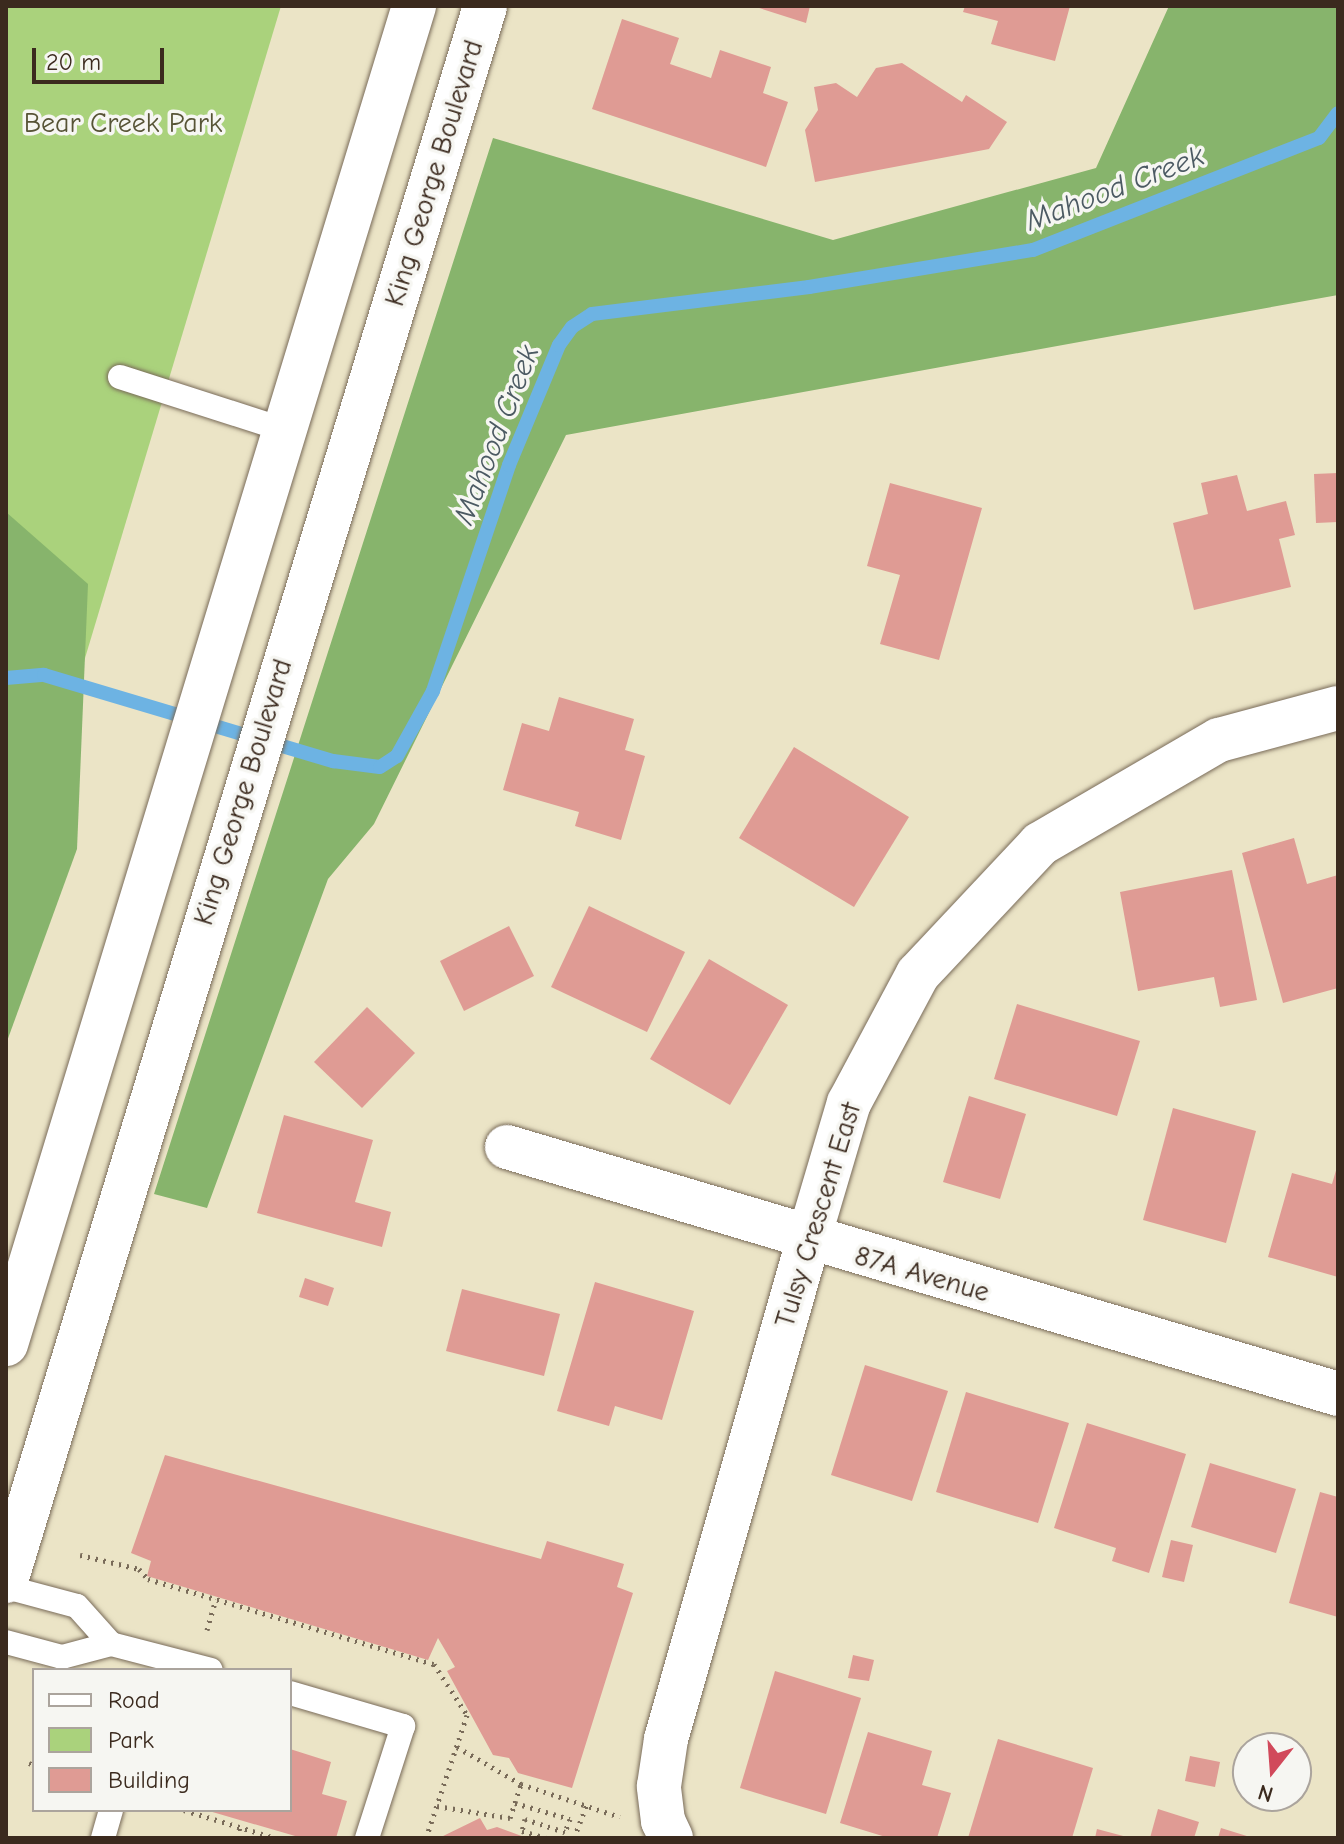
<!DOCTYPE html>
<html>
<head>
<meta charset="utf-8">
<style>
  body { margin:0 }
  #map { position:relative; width:1344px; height:1844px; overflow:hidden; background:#ebe4c6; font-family:"Comic Neue",sans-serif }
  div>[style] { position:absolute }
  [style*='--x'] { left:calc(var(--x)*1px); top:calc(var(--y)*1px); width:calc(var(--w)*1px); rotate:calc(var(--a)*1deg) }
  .green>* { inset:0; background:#aad27c }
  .forest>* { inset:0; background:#87b46c }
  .stream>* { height:14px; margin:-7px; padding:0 7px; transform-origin:7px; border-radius:7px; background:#6db3e3 }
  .building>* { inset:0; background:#df9b94 }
  .path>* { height:5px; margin-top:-2.5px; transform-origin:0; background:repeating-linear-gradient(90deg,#796b59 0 2px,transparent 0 8px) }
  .roads { filter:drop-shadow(0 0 2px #796b59) drop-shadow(0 0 2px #796b59) }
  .lane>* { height:24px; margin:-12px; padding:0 12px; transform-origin:12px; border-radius:12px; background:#fff }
  .street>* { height:44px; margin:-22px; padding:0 22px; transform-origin:22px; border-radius:22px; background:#fff }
  .primary>* { height:44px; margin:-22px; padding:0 22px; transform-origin:22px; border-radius:22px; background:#fff }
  span { translate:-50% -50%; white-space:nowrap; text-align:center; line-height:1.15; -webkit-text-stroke:7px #f6f6f2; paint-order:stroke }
  .park-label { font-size:28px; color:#575436 }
  .street-label { font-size:28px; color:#3b2a1e }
  .water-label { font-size:30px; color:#4c5a63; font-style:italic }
  .frame { position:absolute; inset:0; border:8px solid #3b2a1e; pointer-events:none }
  .legend { position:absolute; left:32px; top:1668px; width:260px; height:144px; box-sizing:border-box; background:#f6f6f2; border:2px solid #aba49d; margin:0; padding:10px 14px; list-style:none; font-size:24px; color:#3b2a1e }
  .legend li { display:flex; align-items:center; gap:16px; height:40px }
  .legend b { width:40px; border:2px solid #aba49d }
  .north { position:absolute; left:1232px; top:1732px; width:80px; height:80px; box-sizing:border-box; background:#f6f6f2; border:2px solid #aba49d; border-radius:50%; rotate:197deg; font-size:22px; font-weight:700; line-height:32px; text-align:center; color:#3b2a1e }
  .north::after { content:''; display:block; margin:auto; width:28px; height:36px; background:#d1495b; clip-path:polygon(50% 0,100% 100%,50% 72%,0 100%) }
  .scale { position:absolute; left:32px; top:48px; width:132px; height:36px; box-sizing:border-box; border:4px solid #3b2a1e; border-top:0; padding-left:10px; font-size:24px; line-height:28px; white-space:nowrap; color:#3b2a1e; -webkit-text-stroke:6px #f6f6f2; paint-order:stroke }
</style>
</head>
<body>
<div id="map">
  <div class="green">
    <div style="clip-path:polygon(6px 6px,281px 6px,6px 921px)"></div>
  </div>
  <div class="forest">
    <div style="clip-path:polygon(1169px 6px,1338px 6px,1338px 295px,566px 435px,374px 824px,328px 879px,207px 1208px,154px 1194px,493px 138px,833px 240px,1096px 168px)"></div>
    <div style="clip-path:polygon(6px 512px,88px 584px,77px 849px,6px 1044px)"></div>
  </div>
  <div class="stream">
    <div style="--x:6;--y:678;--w:38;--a:-5"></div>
    <div style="--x:44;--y:675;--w:302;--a:16.6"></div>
    <div style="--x:333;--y:761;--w:47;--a:7.3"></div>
    <div style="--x:380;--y:767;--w:20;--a:-33"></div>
    <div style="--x:397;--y:756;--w:74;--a:-61"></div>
    <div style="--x:433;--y:691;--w:238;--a:-71.4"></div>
    <div style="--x:509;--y:465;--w:130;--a:-67.4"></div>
    <div style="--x:559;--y:345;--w:22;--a:-54"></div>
    <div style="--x:572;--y:327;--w:24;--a:-33"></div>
    <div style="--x:592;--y:314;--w:219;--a:-7.1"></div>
    <div style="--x:809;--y:287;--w:227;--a:-9.4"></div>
    <div style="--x:1033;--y:250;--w:307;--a:-21.4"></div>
    <div style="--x:1319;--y:138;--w:31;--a:-53"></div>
  </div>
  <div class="building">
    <div style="clip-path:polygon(753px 6px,810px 6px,806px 23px)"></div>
    <div style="clip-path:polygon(965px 6px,1070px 6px,1055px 61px,991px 44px,998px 21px,963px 12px)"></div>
    <div style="clip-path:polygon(622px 19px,679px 38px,670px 64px,711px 78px,720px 50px,771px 67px,763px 93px,788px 102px,766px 167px,592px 109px)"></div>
    <div style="clip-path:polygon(902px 63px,962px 102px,966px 95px,1007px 122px,989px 149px,815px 182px,805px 130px,818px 110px,814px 87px,836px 83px,857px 97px,876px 68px)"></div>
    <div style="clip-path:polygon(1338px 473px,1338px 522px,1316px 523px,1314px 474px)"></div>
    <div style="clip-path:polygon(1237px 475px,1247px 511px,1286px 501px,1295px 535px,1279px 539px,1291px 587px,1194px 610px,1173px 523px,1208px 514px,1201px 483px)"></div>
    <div style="clip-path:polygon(890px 483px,982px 508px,939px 660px,880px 644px,900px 575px,867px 566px)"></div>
    <div style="clip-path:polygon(559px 697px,634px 719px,625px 750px,645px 756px,621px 840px,575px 826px,579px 812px,503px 790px,522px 723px,549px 731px)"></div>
    <div style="clip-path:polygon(794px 747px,909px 817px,854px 907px,739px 838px)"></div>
    <div style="clip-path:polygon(1294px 838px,1307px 884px,1338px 875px,1338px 988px,1283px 1003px,1242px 853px)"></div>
    <div style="clip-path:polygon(1232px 870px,1257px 1000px,1220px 1007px,1214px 977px,1138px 991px,1120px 892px)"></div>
    <div style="clip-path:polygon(589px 906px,685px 952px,647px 1032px,551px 987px)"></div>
    <div style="clip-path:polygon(509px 926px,534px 976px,464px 1011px,440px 961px)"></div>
    <div style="clip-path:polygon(709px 959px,788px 1005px,730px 1105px,650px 1059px)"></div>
    <div style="clip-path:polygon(1017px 1004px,1140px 1041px,1117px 1116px,994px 1079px)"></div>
    <div style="clip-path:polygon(367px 1007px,415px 1053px,362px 1108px,314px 1062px)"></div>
    <div style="clip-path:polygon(969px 1096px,1026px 1114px,1000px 1199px,943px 1182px)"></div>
    <div style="clip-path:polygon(1173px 1108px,1256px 1131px,1226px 1243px,1143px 1220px)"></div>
    <div style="clip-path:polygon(284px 1115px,373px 1140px,355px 1202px,391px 1212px,382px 1247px,257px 1213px)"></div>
    <div style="clip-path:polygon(1337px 1167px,1338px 1277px,1268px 1257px,1292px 1173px,1332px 1184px)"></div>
    <div style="clip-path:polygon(305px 1278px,334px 1288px,328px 1306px,299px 1297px)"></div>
    <div style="clip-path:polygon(595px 1282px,694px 1311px,662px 1420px,615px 1406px,609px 1426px,557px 1411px)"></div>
    <div style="clip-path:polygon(462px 1289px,560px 1314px,544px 1376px,446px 1351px)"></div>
    <div style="clip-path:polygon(865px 1365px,948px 1391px,912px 1501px,831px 1475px)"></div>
    <div style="clip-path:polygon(966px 1392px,1069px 1423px,1038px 1523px,936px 1492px)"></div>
    <div style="clip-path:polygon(1087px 1423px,1186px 1454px,1149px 1573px,1112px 1561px,1116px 1548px,1054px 1528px)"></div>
    <div style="clip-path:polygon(165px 1455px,541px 1559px,547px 1541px,624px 1564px,617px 1587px,633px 1593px,572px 1788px,518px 1773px,509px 1758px,493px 1755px,447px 1671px,455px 1667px,438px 1638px,428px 1660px,147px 1576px,151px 1561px,131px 1553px)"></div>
    <div style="clip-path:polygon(1210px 1463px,1296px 1489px,1276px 1553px,1191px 1527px)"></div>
    <div style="clip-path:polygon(1320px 1492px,1338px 1497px,1338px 1617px,1289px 1603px)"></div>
    <div style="clip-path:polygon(1171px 1540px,1193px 1545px,1184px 1582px,1162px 1577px)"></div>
    <div style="clip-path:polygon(853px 1655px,874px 1660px,869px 1681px,848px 1678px)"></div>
    <div style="clip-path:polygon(775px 1671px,861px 1698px,826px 1814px,740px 1788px)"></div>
    <div style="clip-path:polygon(868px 1732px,932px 1751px,922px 1785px,951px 1793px,937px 1838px,889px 1838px,840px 1823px)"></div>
    <div style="clip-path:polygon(998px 1739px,1093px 1768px,1072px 1838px,968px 1838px)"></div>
    <div style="clip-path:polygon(290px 1749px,331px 1762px,322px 1794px,347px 1801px,336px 1838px,302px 1838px,209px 1811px,290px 1810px)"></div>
    <div style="clip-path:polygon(1190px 1756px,1220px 1762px,1215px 1787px,1185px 1781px)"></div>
    <div style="clip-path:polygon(1158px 1809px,1199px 1822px,1194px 1838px,1150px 1838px)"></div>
    <div style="clip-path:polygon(480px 1818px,487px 1830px,497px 1827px,527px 1838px,439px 1838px)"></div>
    <div style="clip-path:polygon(1221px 1828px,1250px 1837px,1249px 1838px,1218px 1838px)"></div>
    <div style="clip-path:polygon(1097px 1829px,1127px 1837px,1127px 1838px,1095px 1838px)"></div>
  </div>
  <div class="path">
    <div style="--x:80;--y:1555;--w:61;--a:13.3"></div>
    <div style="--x:139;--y:1569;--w:13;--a:48"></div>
    <div style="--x:148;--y:1579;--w:298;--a:16.6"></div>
    <div style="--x:434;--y:1664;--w:61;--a:57.1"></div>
    <div style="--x:467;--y:1715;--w:130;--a:108.4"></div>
    <div style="--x:207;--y:1630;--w:32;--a:-74"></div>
    <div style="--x:457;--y:1747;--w:74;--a:30"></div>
    <div style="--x:521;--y:1784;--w:104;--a:18.4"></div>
    <div style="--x:29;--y:1763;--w:5;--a:22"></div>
    <div style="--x:515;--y:1803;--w:57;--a:16.2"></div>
    <div style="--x:570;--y:1819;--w:14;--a:111"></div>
    <div style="--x:565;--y:1832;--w:42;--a:-162"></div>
    <div style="--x:525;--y:1819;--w:12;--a:104"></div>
    <div style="--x:522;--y:1831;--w:25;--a:16"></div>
    <div style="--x:437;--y:1806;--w:74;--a:9.3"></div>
    <div style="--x:510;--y:1818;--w:36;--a:-72"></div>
    <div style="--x:184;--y:1810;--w:95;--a:17.1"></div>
    <div style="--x:237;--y:1838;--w:11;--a:-75"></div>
    <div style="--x:574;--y:1838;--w:36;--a:-69"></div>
  </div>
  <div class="roads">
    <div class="lane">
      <div style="--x:120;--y:377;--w:176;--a:17.8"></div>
      <div style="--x:6;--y:1587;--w:73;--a:15"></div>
      <div style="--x:77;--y:1606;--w:51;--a:48.2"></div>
      <div style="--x:6;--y:1642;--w:58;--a:15"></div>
      <div style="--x:62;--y:1657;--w:51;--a:-14.9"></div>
      <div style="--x:111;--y:1644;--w:103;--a:14.6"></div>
      <div style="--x:290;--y:1693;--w:118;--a:16.3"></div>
      <div style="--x:403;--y:1726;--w:118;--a:107.8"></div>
      <div style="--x:103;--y:1838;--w:29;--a:-74"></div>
    </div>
    <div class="street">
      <div style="--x:507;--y:1147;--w:867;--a:16.55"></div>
      <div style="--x:671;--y:1838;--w:19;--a:-115"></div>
      <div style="--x:663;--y:1821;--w:35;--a:-97"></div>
      <div style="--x:659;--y:1786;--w:48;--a:-81.5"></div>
      <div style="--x:666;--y:1739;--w:518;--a:-74.08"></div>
      <div style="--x:808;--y:1241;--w:144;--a:-73.5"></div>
      <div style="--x:849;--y:1103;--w:146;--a:-61.9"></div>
      <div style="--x:918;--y:974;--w:178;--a:-46.8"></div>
      <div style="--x:1040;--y:844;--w:207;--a:-30.2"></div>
      <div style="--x:1219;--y:740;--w:123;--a:-15.1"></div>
    </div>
    <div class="primary">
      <div style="--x:6;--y:1344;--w:1399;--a:-73.04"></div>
      <div style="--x:6;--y:1581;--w:1646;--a:-73.08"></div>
    </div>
  </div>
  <div class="park-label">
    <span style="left:123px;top:123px">Bear Creek Park</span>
  </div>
  <div class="street-label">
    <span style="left:434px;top:173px;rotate:-73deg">King George Boulevard</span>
    <span style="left:243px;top:792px;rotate:-73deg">King George Boulevard</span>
    <span style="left:818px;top:1215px;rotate:-73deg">Tulsy Crescent East</span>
    <span style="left:922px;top:1274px;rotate:16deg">87A Avenue</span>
  </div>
  <div class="water-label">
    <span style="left:1115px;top:189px;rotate:-21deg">Mahood Creek</span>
    <span style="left:497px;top:435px;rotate:-69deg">Mahood Creek</span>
  </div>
  <div class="frame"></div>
  <ul class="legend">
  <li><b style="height:10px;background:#fff"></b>Road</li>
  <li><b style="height:22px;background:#aad27c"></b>Park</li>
  <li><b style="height:22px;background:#df9b94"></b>Building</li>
  </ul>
  <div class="north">N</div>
  <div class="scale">20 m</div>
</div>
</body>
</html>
